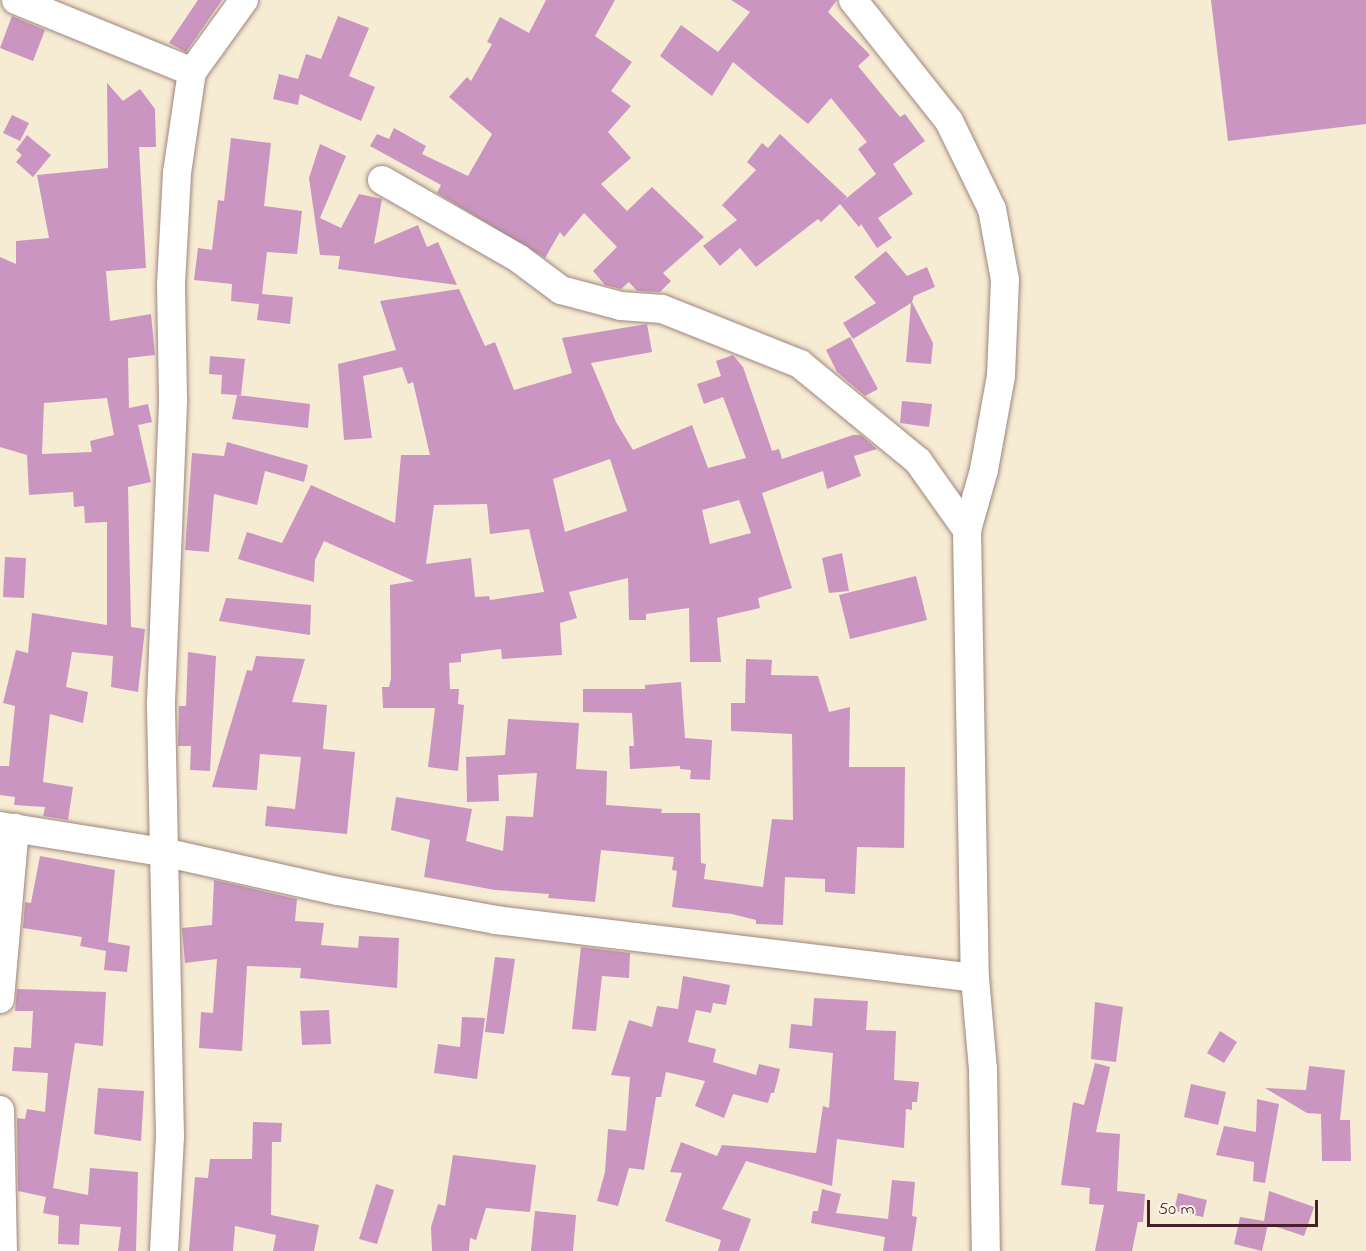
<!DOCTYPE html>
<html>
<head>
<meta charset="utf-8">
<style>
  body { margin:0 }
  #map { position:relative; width:1366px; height:1251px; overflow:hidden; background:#f6ebd3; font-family:"Indie Flower",sans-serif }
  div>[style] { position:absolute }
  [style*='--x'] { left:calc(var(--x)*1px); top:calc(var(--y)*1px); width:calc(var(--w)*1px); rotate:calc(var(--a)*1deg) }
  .building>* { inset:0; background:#ca96c1 }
  .roads { filter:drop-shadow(0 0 2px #a0857f) drop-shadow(0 0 2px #a0857f) }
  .minor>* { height:28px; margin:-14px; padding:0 14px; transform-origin:14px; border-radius:14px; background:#fff }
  span { translate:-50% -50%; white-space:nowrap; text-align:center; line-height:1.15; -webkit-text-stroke:4.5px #fcf5e5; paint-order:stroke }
  .scale { position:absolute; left:1147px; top:1200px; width:171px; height:27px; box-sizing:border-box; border:3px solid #4a1f2b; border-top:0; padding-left:8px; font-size:18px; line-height:21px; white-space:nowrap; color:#4a1f2b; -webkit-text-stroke:4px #fcf5e5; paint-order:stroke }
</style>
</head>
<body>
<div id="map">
  <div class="building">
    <div style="clip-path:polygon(198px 0,222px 0,186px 52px,169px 43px)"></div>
    <div style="clip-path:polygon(546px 0,615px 0,595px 36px,632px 62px,611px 91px,631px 106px,608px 132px,631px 158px,601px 184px,627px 211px,652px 187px,704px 237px,663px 273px,671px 281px,660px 292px,637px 291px,629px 282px,621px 289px,605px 285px,593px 271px,617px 247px,584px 213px,564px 237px,560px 232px,545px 258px,437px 193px,441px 185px,370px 146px,377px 134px,389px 139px,394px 128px,426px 146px,422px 154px,468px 176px,492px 134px,449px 97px,467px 77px,471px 81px,492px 44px,487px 42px,500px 17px,529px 33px)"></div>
    <div style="clip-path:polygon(731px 0,837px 0,828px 12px,870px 55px,858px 66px,900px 117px,905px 114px,925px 141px,893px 164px,913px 194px,878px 218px,892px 238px,877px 248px,861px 224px,859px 227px,840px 204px,821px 222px,818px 219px,756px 267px,740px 248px,720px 266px,703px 246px,737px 220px,722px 205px,756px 170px,747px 162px,762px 143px,768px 148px,780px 134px,847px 197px,843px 201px,876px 174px,858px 149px,867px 142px,831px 98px,808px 124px,733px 62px,712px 96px,660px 56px,681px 25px,718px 52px,750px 12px)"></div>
    <div style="clip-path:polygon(1211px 0,1366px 0,1366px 124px,1228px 141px)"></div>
    <div style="clip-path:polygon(12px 16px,45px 30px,33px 61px,0 48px)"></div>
    <div style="clip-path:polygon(338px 16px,369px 28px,349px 76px,375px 87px,361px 121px,300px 94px,298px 105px,273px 99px,279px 74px,298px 79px,306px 54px,321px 59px)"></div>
    <div style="clip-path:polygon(evenodd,107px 83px,123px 101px,140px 89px,155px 109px,156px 147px,139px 147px,146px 268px,106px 271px,110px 321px,151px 314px,155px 355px,128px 358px,129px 408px,148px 404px,152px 422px,138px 425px,151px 482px,128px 487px,131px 627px,145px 629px,138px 692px,111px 687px,113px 656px,72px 652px,66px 687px,88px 692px,83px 723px,50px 714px,43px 782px,73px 787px,68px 820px,43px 816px,45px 807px,14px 805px,15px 797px,0 795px,0 766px,9px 766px,15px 706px,3px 703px,16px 650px,28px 653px,32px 613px,107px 625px,107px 522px,85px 523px,84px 506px,74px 507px,73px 492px,29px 495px,27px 455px,0 447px,0 257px,16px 264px,16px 241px,49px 238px,37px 175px,108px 168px,107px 83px,107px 398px,114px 435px,90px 441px,92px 452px,42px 454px,44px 403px,107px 398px)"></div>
    <div style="clip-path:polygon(12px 115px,29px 123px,20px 141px,3px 133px)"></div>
    <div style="clip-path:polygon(27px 135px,51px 155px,33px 177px,16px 162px,22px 155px,16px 150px)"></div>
    <div style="clip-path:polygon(231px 138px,271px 143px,264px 206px,302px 211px,297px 254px,267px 252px,262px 294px,293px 297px,290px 324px,257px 320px,259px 304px,231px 301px,232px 284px,194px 280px,198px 248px,212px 250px,218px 200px,224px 201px)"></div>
    <div style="clip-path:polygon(320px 144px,346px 156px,320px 218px,341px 228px,359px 194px,382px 199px,374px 244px,418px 225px,427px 247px,438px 242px,457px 285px,338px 269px,340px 256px,320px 255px,309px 178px)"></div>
    <div style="clip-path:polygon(886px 251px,907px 276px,927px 267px,935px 287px,914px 296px,912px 302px,933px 343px,931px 364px,906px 362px,911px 303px,853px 339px,843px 323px,876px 303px,854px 277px)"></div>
    <div style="clip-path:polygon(evenodd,459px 289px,485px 346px,495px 342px,514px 390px,572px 373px,562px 338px,647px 324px,652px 352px,591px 363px,616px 422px,633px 450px,692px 425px,708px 468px,746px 458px,723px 397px,704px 404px,697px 384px,721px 376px,716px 361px,733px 355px,743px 367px,772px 451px,779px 449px,782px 459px,853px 435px,861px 435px,877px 449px,854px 456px,861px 476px,827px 489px,823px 471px,762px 493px,792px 588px,758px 598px,760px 608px,717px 618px,721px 662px,690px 662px,689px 608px,646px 614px,646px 620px,629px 620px,628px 578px,569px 592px,577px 618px,560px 623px,562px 655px,502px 659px,501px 649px,461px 654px,461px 662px,449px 663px,450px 689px,459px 689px,458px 704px,464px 705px,458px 771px,428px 767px,435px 708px,383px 708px,382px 687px,389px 687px,391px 679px,390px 585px,414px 581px,324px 541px,315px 560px,314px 582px,238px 559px,247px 532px,282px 543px,311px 485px,395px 523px,401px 455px,430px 455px,413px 382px,408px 384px,402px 367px,363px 376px,372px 438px,344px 440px,338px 364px,396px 350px,380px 301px,459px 289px,610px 459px,627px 511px,565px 532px,553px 479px,610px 459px,459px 289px,739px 500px,751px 533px,710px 544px,702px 510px,739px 500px,459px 289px,487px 504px,490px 534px,529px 529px,544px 592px,490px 600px,489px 596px,475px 597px,471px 558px,426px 564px,434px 505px,487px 504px)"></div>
    <div style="clip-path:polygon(850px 337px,878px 389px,865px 396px,837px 372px,826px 350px)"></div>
    <div style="clip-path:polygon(210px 356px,245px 359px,241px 395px,237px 395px,310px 404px,308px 428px,232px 419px,237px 395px,221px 394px,222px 375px,209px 374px)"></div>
    <div style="clip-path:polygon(902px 401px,932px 404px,929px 427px,900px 423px)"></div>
    <div style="clip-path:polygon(227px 442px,308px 465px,304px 482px,265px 471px,257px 505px,214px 494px,209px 552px,185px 550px,192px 453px,224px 456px)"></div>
    <div style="clip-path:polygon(842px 553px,849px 591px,829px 593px,822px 558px)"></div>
    <div style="clip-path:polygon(5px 557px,26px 558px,24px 598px,3px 597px)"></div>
    <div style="clip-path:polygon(916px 576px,927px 620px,850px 639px,839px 595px)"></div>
    <div style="clip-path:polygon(226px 598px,311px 605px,310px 635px,219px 621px)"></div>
    <div style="clip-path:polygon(188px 652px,216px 656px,210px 771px,190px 770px,191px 746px,178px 746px,179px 706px,186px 706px)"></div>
    <div style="clip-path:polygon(256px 656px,305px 659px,292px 702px,327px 705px,323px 749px,355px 752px,347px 834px,265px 826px,267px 806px,295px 809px,301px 757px,260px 754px,257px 790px,212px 787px,247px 670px,252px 671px)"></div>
    <div style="clip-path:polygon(746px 659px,772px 660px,771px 675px,818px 676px,829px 712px,850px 707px,849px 767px,905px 767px,904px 848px,857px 847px,855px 894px,825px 892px,825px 879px,785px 877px,783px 925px,756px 924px,756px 920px,732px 914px,672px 907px,677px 871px,672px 870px,674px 857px,601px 850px,595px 902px,548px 898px,549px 894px,495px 890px,424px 877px,430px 840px,391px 830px,396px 797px,472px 809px,466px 841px,503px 851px,506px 816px,533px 817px,537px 773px,498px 775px,499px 801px,467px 802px,466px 757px,505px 755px,508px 719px,579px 723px,576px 769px,607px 771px,606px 805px,662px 809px,661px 813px,700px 813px,701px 863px,706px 864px,704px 879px,763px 887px,772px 819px,793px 820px,792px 734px,731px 731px,731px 703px,745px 703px)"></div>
    <div style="clip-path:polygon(681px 682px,685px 738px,712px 740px,710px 780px,690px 779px,691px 770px,680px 769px,680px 766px,630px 769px,629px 746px,634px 746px,632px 713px,583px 712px,583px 689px,645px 689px,645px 685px)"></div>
    <div style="clip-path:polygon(40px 856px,115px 870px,108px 942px,130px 946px,127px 972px,104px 970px,106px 951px,80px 946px,82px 937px,23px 928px,25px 902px,31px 903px)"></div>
    <div style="clip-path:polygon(214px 880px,297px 899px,295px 921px,324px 923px,321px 945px,358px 948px,359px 936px,399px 938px,397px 988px,300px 978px,301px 968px,247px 966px,242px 1051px,199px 1048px,201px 1012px,213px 1013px,217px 959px,185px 963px,182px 928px,212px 925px)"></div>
    <div style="clip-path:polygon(581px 947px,630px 953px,629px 978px,602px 976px,596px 1031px,572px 1029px)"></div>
    <div style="clip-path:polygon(495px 957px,515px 959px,504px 1034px,485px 1032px)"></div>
    <div style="clip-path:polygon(683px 976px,730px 985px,726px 1005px,713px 1003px,711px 1013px,696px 1010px,688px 1042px,716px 1049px,713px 1062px,756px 1075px,759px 1064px,780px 1069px,774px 1093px,771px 1093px,768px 1103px,733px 1094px,724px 1118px,695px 1106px,705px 1081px,666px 1072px,661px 1097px,656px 1097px,644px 1170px,629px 1168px,618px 1206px,597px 1201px,605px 1172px,608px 1129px,626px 1131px,630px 1077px,611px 1075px,629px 1020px,652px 1027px,657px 1006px,678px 1009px)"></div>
    <div style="clip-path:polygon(17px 989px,106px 992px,103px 1046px,75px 1043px,53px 1188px,88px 1195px,90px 1168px,138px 1172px,136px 1251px,118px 1251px,121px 1227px,80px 1224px,79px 1245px,58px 1244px,59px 1216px,43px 1213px,46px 1197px,18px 1191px,17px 1118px,25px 1119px,27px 1109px,45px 1112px,48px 1073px,12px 1071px,14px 1047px,31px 1048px,33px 1011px,15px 1011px)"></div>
    <div style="clip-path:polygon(814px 998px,868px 1001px,866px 1030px,896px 1031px,894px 1080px,919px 1082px,917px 1102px,912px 1102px,912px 1110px,906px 1109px,904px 1148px,837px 1139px,832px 1186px,746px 1161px,722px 1209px,751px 1219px,739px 1251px,718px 1251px,721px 1240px,665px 1221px,682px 1173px,670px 1172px,681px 1142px,717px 1156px,722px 1145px,816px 1153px,823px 1106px,829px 1108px,833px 1053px,789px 1048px,791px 1024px,812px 1026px)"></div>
    <div style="clip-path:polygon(1095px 1002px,1123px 1007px,1116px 1062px,1091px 1059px)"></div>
    <div style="clip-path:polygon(329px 1010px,331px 1044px,302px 1045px,300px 1011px)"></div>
    <div style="clip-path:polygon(462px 1017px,485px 1018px,477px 1079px,434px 1073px,438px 1044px,460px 1047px)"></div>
    <div style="clip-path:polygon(1220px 1031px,1237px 1042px,1224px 1063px,1207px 1053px)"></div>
    <div style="clip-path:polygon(1095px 1063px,1110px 1067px,1096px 1132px,1120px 1134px,1117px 1191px,1145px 1194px,1143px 1222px,1138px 1222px,1132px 1251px,1095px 1251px,1104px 1205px,1089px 1204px,1090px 1188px,1061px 1185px,1073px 1102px,1084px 1105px)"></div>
    <div style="clip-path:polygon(1309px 1066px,1345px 1070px,1340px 1120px,1350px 1120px,1351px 1161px,1322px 1161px,1321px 1114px,1307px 1113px,1265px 1088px,1306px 1090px)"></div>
    <div style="clip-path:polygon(1191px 1084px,1226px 1092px,1218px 1125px,1184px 1117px)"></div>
    <div style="clip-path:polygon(98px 1088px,144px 1091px,141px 1141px,94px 1134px)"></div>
    <div style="clip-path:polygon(1257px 1099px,1279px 1104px,1265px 1183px,1253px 1181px,1254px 1162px,1216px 1155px,1224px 1126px,1256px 1132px)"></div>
    <div style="clip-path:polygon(253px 1122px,282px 1123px,281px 1142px,272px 1142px,271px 1215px,319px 1225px,314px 1251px,273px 1251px,276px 1235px,235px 1226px,233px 1251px,189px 1251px,195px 1177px,208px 1178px,210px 1159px,252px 1159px)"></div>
    <div style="clip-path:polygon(453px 1155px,536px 1165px,530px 1212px,486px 1208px,476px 1240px,470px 1238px,469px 1251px,432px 1251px,431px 1227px,438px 1204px,445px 1206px)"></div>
    <div style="clip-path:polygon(892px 1180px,915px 1182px,912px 1216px,917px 1217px,912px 1251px,883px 1251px,885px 1237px,811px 1223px,813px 1211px,818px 1211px,822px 1189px,841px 1194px,836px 1213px,888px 1219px)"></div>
    <div style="clip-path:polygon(376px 1184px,394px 1190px,377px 1244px,359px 1239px)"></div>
    <div style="clip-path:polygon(1269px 1191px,1314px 1207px,1304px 1236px,1268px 1224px,1262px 1251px,1234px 1244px,1240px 1217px,1264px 1221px)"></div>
    <div style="clip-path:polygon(1178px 1193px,1207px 1200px,1203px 1217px,1174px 1211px)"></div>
    <div style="clip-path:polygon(535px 1211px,576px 1215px,573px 1251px,531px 1251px)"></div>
  </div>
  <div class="roads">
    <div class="minor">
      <div style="--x:16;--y:0;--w:190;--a:22.2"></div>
      <div style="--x:853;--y:0;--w:154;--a:51.6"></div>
      <div style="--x:949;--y:121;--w:98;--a:64"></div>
      <div style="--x:992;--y:209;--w:72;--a:79.6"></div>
      <div style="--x:1005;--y:280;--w:96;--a:92.4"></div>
      <div style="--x:1001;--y:376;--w:96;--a:100.3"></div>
      <div style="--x:984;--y:470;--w:62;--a:105.8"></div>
      <div style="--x:967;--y:530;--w:448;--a:89"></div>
      <div style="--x:975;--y:978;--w:91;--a:85"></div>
      <div style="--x:983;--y:1069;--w:182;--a:89.1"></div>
      <div style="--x:382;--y:180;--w:157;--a:29.8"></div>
      <div style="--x:518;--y:258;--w:54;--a:36.7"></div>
      <div style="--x:561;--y:290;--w:62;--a:14.9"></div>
      <div style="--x:621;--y:306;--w:41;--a:4.2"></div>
      <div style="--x:662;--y:309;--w:149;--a:21.7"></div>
      <div style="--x:800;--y:364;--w:153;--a:39.4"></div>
      <div style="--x:918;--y:461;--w:85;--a:54.6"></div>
      <div style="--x:0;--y:826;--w:165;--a:9.1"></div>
      <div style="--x:163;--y:852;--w:179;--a:12.6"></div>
      <div style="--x:338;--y:891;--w:161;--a:10.4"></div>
      <div style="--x:496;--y:920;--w:482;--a:6.9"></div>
      <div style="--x:0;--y:999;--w:172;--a:-85"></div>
      <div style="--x:0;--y:1110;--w:141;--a:88.8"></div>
      <div style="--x:164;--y:1251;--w:114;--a:-87"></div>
      <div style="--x:170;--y:1137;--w:435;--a:-91.2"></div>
      <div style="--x:161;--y:702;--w:303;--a:-87.7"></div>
      <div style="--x:173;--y:399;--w:115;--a:-91"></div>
      <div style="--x:171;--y:284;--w:111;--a:-86.9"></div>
      <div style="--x:177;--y:173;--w:102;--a:-81.6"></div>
      <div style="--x:192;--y:72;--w:89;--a:-54.2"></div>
    </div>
  </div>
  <div class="scale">50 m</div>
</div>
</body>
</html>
